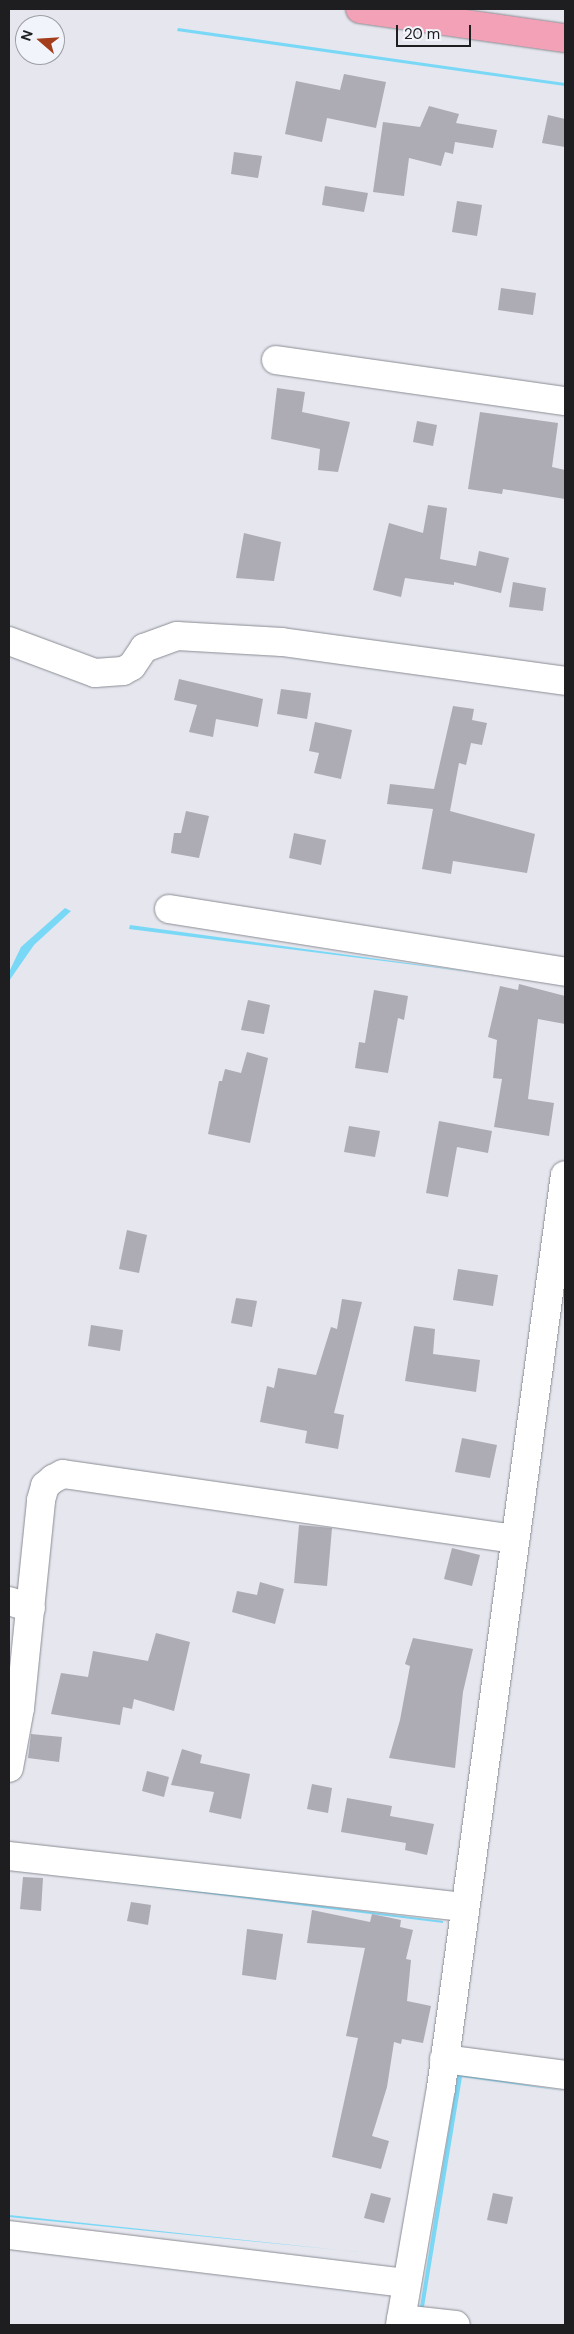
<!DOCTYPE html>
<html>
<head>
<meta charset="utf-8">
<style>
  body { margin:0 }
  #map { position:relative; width:574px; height:2334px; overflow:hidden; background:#e5e6ee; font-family:"DM Sans",sans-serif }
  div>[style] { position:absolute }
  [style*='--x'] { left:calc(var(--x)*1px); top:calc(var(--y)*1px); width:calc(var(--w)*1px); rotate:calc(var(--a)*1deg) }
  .water>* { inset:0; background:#7ad8f7 }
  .building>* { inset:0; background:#adabb3 }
  .roads { filter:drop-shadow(0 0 1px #8b8d94) drop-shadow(0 0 1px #8b8d94) }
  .minor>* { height:28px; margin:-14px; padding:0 14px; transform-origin:14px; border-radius:14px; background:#fff }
  .highway>* { height:28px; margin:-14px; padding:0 14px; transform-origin:14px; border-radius:14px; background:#f3a1b7 }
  span { translate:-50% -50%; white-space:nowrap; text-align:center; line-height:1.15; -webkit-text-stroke:4px #f2f4fb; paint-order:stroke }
  .frame { position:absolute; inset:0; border:10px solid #1e1e21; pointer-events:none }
  .north { position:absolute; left:15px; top:15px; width:50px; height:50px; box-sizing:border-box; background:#f2f4fb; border:1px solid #9d9ea4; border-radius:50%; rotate:289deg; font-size:14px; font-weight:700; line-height:20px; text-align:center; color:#1e1e21 }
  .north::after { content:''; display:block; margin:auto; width:18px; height:22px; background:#a43d1b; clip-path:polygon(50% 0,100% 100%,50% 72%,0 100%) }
  .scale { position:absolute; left:396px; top:25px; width:75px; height:22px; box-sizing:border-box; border:2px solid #1e1e21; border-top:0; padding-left:6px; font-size:15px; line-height:18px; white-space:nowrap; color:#1e1e21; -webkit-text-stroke:4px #f2f4fb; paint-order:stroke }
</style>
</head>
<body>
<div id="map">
  <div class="water">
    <div style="clip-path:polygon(178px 28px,565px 83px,565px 86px,177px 31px)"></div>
    <div style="clip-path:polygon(65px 908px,71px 911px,34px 945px,9px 981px,9px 972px,21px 947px)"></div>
    <div style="clip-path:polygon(130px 925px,487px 974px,129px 929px)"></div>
    <div style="clip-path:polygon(9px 1867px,443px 1921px,443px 1923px,9px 1869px)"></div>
    <div style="clip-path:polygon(458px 2074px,565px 2091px,462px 2077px,424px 2307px,420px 2307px)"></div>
    <div style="clip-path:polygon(9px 2215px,358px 2252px,359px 2252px,9px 2217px)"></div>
  </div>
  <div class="building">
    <div style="clip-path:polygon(344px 74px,386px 82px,376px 128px,327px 118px,322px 142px,285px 134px,296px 81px,340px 90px)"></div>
    <div style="clip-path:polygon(429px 106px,459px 114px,456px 123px,497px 130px,493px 148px,455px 142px,453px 154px,445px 152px,441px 166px,409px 158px,404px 196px,373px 192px,383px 122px,420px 127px)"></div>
    <div style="clip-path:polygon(548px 115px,565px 119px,565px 147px,542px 143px)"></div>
    <div style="clip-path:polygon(234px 152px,262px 156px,258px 178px,231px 174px)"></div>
    <div style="clip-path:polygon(325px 186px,368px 193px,364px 212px,322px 205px)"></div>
    <div style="clip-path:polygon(457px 201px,482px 205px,477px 236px,452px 232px)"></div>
    <div style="clip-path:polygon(501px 288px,536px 293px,533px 315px,498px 310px)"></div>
    <div style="clip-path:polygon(277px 388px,305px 392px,302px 412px,350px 422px,338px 472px,318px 470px,320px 449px,271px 439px)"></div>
    <div style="clip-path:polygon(480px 412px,558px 423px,552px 467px,565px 470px,565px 499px,503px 489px,502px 494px,468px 489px)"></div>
    <div style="clip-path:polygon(417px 421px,437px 425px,433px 446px,413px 442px)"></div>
    <div style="clip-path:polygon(428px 505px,447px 508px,440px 559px,476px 566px,479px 551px,509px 558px,501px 593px,454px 582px,454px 585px,405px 578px,401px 597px,373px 590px,389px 523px,423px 533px)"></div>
    <div style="clip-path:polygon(244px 533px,281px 542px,274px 581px,236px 578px)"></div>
    <div style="clip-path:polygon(513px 582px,546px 588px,543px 611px,509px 607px)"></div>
    <div style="clip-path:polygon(179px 679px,263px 699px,258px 727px,216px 719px,213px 737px,189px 732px,197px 705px,174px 700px)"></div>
    <div style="clip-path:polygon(281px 689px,311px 693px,307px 719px,277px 714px)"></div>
    <div style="clip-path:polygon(453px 706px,474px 709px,472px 720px,487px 723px,482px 745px,471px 743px,466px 765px,459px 763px,450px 811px,535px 834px,527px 873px,453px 861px,451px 874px,422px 869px,433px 809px,387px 804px,390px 784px,434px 789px)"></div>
    <div style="clip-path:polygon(315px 722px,352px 730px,341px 779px,314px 773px,319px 753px,309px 751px)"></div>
    <div style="clip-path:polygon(186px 811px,209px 816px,199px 858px,171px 853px,174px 833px,181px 833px)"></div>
    <div style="clip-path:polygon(294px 833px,326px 840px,321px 865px,289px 858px)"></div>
    <div style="clip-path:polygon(519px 984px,565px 996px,565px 1024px,538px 1019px,528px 1099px,554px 1103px,549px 1136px,494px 1127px,502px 1079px,493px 1078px,497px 1040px,488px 1037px,500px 986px,518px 990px)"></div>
    <div style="clip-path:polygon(374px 990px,408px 996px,404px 1020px,398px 1018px,388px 1073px,355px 1068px,359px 1042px,365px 1043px)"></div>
    <div style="clip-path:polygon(248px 1000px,270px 1005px,264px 1034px,241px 1030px)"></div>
    <div style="clip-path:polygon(247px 1052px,268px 1058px,250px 1143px,208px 1134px,219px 1081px,222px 1081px,225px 1069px,241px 1073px)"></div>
    <div style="clip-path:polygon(439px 1121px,492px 1131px,488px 1153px,457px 1147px,448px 1197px,426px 1193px)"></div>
    <div style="clip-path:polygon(349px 1126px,380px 1131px,375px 1157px,344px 1152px)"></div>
    <div style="clip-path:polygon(127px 1230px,147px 1235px,139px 1273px,119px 1269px)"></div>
    <div style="clip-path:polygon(458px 1269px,498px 1275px,493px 1306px,453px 1300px)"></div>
    <div style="clip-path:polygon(236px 1298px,257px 1301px,252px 1327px,231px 1323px)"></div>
    <div style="clip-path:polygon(342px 1299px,362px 1302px,334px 1413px,344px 1415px,338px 1449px,305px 1443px,307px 1431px,260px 1422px,267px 1386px,274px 1388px,278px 1368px,316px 1375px,331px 1327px,337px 1329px)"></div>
    <div style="clip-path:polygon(91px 1325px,123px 1330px,120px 1351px,88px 1346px)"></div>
    <div style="clip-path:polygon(414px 1326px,435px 1329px,433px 1354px,480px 1360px,476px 1392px,405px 1381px)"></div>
    <div style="clip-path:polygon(462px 1438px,497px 1445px,490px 1478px,455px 1472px)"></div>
    <div style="clip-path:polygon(299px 1525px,332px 1528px,327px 1586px,294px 1583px)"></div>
    <div style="clip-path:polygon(452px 1548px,480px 1555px,472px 1586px,444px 1579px)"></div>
    <div style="clip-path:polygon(260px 1582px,284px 1589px,275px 1624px,232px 1612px,237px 1591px,257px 1595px)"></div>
    <div style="clip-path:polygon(156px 1633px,190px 1642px,174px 1711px,134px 1699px,132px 1709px,123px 1707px,120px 1725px,51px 1714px,61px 1673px,88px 1677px,93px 1651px,148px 1661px)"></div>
    <div style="clip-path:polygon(413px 1638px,473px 1649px,463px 1692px,455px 1768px,389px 1758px,400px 1720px,410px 1666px,405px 1664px)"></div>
    <div style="clip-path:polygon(31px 1734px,62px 1737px,59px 1762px,28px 1758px)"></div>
    <div style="clip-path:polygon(182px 1749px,202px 1755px,200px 1763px,250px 1774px,241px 1819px,209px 1812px,214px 1792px,171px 1785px)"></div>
    <div style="clip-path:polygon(147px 1771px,169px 1777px,164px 1797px,142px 1791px)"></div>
    <div style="clip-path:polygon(312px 1784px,332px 1788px,328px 1813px,307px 1809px)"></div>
    <div style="clip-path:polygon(347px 1798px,392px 1806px,390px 1816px,434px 1824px,427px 1855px,405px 1850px,406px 1843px,341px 1832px)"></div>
    <div style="clip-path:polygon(23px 1877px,43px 1878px,41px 1911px,20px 1909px)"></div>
    <div style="clip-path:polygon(131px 1902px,151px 1905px,148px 1925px,127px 1921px)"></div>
    <div style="clip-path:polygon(312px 1910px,370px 1922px,372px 1914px,401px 1920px,400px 1927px,413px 1930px,406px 1959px,411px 1960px,407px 2001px,431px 2006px,423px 2043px,402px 2039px,401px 2044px,394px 2042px,387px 2087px,372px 2136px,389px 2141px,381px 2169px,332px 2157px,358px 2038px,346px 2036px,365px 1948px,307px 1943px)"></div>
    <div style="clip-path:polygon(247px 1929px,283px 1934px,276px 1980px,242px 1975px)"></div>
    <div style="clip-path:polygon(371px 2193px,391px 2198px,384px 2223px,364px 2218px)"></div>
    <div style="clip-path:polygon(493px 2193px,513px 2197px,507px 2224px,487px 2220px)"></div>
  </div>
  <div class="roads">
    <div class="minor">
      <div style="--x:276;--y:360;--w:292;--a:8.1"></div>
      <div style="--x:9;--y:641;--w:92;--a:20.4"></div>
      <div style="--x:95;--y:673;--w:28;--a:-4"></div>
      <div style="--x:123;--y:671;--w:10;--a:-29"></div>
      <div style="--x:132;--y:666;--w:22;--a:-56"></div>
      <div style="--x:144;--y:648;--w:35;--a:-20"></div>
      <div style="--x:177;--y:636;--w:105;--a:3.3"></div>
      <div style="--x:282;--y:642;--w:286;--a:7.8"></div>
      <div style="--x:169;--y:909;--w:401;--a:9"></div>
      <div style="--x:9;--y:1601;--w:23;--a:18"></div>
      <div style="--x:9;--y:1768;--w:61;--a:-79.6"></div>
      <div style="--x:20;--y:1708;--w:209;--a:-84.2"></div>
      <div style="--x:41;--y:1500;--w:15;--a:-74"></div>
      <div style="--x:45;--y:1486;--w:11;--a:-41"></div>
      <div style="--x:53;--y:1479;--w:11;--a:-27"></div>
      <div style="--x:63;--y:1474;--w:457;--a:8.2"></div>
      <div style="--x:9;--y:1856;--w:459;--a:6.4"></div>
      <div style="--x:444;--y:2059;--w:122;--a:7.5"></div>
      <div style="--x:9;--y:2235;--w:400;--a:6.9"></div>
      <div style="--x:401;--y:2319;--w:55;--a:6.2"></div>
      <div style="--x:400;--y:2325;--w:241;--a:-80.2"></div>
      <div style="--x:441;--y:2088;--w:921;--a:-82.27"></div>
    </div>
    <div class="highway">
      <div style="--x:360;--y:9;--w:207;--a:8.1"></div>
    </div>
  </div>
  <div class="frame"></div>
  <div class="north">N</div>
  <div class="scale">20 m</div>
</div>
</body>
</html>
